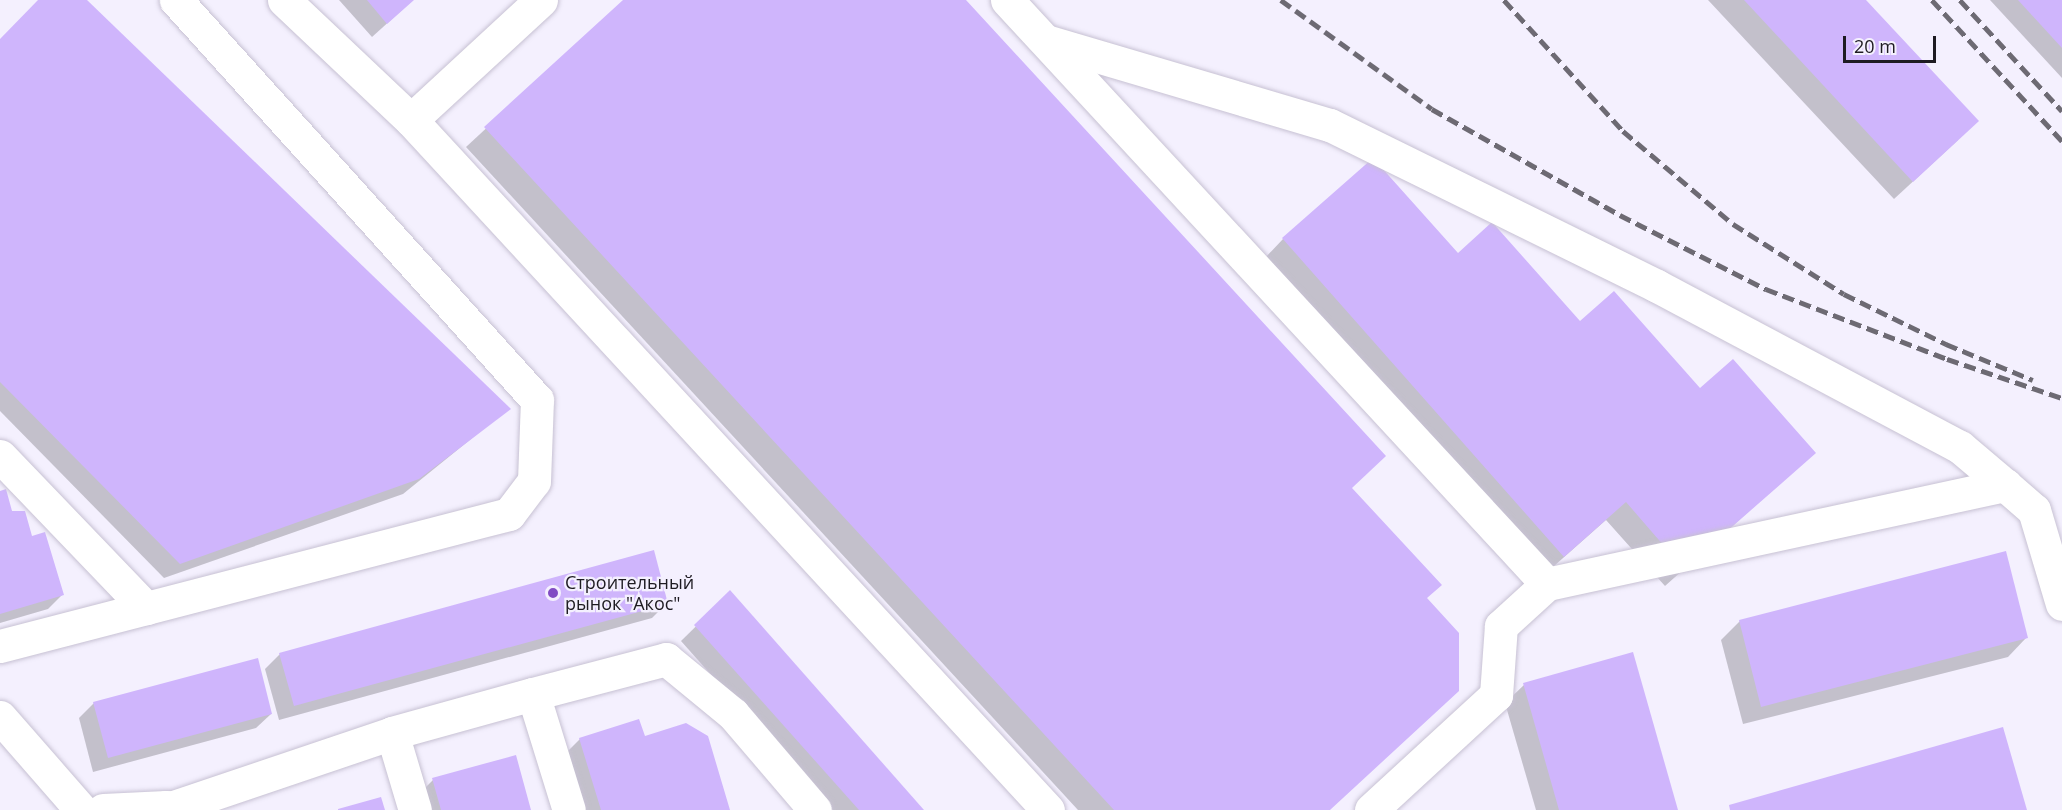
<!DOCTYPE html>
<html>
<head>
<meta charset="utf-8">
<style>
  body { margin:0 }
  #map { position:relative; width:2062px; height:810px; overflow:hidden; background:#f4f0fe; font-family:"Open Sans",sans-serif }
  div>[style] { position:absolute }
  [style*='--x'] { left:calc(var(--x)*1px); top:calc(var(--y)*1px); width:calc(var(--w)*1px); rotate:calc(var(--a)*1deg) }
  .shadow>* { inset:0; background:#0003 }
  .building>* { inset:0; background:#cfb5fc }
  .roads { filter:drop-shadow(0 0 2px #c7c1d3) drop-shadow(0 0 2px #c7c1d3) }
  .minor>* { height:33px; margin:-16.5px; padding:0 16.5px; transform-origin:16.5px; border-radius:16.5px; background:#fff }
  .rail>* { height:4.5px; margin-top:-2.25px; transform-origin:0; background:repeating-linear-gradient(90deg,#6d6a73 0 12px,transparent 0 18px) }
  .dots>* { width:16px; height:16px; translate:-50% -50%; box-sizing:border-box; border:3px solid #f4f0fe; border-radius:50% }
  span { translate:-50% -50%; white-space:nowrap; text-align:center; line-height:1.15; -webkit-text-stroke:4.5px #f4f0fe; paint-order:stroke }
  .poi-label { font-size:18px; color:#1e1b22 }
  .left { translate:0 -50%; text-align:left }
  .scale { position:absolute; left:1843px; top:36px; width:93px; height:27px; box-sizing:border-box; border:3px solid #1e1b22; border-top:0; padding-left:8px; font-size:18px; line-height:21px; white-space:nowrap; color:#1e1b22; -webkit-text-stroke:4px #f4f0fe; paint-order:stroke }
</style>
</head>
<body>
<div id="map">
  <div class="shadow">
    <div style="clip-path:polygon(40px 0,85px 0,508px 409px,403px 494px,164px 578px,0 411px,0 41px)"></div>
    <div style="clip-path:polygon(339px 0,413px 0,372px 37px)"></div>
    <div style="clip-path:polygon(625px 0,964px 0,1425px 599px,1329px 810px,1078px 810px,466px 147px)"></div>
    <div style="clip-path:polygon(1708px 0,1864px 0,1958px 140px,1894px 199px)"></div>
    <div style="clip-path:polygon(1990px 0,2062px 0,2062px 78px)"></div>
    <div style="clip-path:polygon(1283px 239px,1458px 255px,1814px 453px,1665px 586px,1606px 520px,1545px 574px,1265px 258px)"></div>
    <div style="clip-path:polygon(0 492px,63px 594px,48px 609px,0 623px)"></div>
    <div style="clip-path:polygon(730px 593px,922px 810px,831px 810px,681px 641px)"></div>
    <div style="clip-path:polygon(667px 603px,652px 618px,279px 720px,265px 669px,280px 654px)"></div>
    <div style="clip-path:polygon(1740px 621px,2026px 638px,2008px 657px,1743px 724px,1721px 640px)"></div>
    <div style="clip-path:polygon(1524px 685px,1677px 810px,1536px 810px,1505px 703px)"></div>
    <div style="clip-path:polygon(94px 703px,271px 714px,256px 728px,93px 772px,79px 718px)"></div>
    <div style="clip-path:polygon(644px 738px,728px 810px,582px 810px,565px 754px,580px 739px)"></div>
    <div style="clip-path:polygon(433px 780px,530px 810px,423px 810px,419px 794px)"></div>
  </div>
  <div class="building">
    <div style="clip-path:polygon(38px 0,87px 0,511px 409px,419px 479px,180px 564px,0 382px,0 39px)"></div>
    <div style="clip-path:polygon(367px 0,414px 0,387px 24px)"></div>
    <div style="clip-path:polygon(623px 0,966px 0,1386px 456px,1352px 488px,1442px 585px,1427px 598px,1459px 633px,1459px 691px,1330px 810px,1114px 810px,484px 127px)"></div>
    <div style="clip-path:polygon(1744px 0,1866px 0,1979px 121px,1913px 182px)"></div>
    <div style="clip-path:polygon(2018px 0,2062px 0,2062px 48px)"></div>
    <div style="clip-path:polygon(1373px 158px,1458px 253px,1492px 222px,1580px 321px,1614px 291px,1700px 388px,1733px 359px,1816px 453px,1684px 569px,1626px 502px,1564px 557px,1282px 238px)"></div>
    <div style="clip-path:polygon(6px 489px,12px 511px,25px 511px,32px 536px,45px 532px,64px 595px,0 614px,0 491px)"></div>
    <div style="clip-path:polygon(654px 550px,668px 604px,294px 706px,279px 653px)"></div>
    <div style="clip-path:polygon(2006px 551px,2028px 638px,1761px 707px,1739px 620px)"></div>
    <div style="clip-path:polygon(730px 590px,924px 810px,859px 810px,694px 625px)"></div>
    <div style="clip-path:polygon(1633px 652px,1678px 810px,1559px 810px,1523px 683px)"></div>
    <div style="clip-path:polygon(258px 658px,272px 714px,108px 758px,93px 702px)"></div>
    <div style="clip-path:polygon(639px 719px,645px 736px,686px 723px,708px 736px,730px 810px,601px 810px,579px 738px)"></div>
    <div style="clip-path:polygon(2003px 727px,2027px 810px,1730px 810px,1729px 805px)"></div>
    <div style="clip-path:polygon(516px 755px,531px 810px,441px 810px,432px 778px)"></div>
    <div style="clip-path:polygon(381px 797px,385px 810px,338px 810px,338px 809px)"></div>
  </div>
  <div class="roads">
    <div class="minor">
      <div style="--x:284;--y:0;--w:175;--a:43.4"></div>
      <div style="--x:541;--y:0;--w:177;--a:137.3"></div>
      <div style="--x:411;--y:120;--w:939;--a:47.29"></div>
      <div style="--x:1007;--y:0;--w:795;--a:47.24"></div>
      <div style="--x:1046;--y:41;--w:296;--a:16.5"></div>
      <div style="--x:1330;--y:125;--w:364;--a:26.2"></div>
      <div style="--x:1657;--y:286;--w:343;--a:28"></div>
      <div style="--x:1960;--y:447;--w:59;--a:40.2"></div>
      <div style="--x:0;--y:456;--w:211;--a:46.2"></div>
      <div style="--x:0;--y:646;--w:526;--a:-14.54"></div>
      <div style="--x:509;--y:514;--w:41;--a:-52.9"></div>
      <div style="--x:534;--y:481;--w:81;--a:-87.9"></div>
      <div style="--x:537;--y:400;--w:539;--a:-132.07"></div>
      <div style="--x:533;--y:694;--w:138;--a:-14.7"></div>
      <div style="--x:666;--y:659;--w:87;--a:39.4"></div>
      <div style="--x:733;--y:714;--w:126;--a:49.5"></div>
      <div style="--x:0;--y:717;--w:123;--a:48.9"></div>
      <div style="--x:392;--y:733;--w:80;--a:73.4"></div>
      <div style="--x:103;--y:810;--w:63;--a:-2.7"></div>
      <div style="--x:166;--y:807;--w:3;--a:72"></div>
      <div style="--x:165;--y:810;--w:240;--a:-18.7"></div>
      <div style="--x:392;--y:733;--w:146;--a:-15.5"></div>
      <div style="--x:533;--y:694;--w:121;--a:72.8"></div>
      <div style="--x:1371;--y:810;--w:170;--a:-42.6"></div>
      <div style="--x:1496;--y:695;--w:69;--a:-85.9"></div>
      <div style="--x:1501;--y:626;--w:62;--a:-42.4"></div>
      <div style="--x:1547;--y:584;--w:469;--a:-12.2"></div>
      <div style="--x:2005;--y:485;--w:38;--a:41"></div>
      <div style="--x:2034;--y:510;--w:98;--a:73.4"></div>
    </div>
  </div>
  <div class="rail">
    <div style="--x:1281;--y:0;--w:186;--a:35.8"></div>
    <div style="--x:1432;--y:109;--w:216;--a:29.4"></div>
    <div style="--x:1620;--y:215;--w:164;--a:26.9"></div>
    <div style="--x:1766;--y:289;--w:194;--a:21.1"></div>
    <div style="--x:1947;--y:359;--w:121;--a:18.7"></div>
    <div style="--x:1504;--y:0;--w:177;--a:47.7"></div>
    <div style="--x:1623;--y:131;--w:144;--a:40.2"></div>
    <div style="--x:1733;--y:224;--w:131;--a:32.2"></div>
    <div style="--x:1844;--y:294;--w:114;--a:26.1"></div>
    <div style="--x:1946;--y:344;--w:94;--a:22.5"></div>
    <div style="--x:1932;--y:0;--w:192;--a:47.3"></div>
    <div style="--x:1960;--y:0;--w:151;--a:47.4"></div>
  </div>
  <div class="dots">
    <div style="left:553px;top:593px;background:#814cc3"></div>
  </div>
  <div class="poi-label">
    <span class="left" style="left:565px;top:593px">Строительный<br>рынок "Акос"</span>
  </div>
  <div class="scale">20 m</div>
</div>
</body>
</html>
